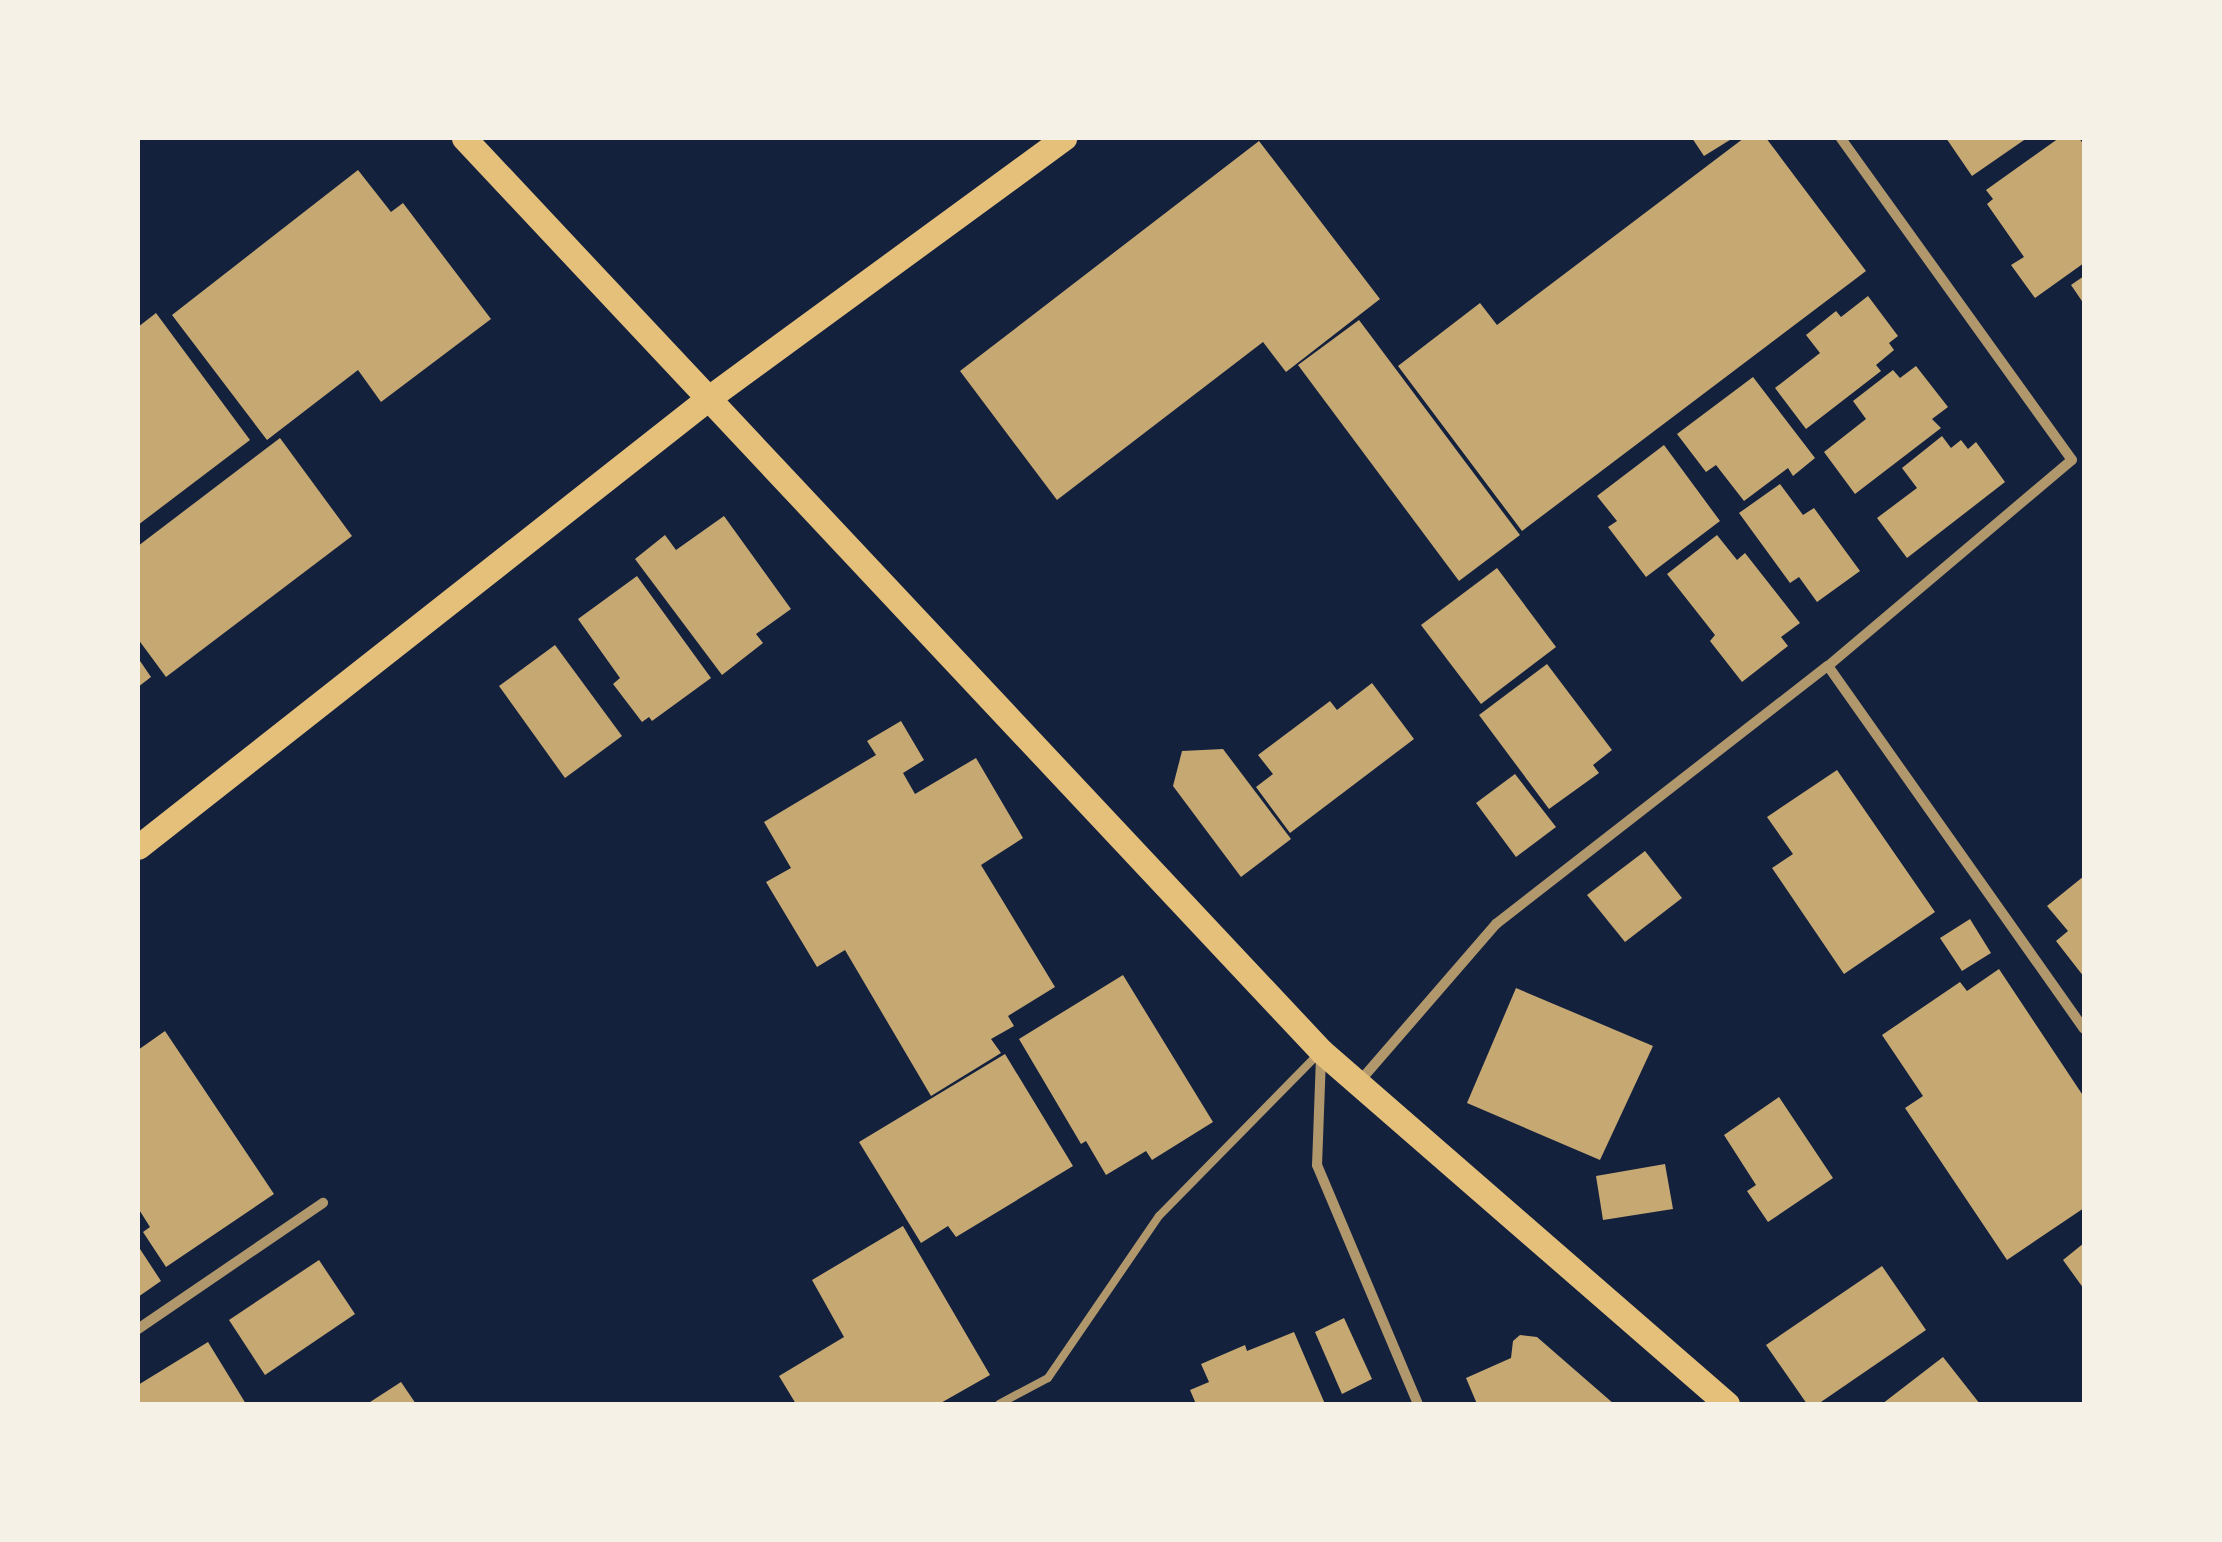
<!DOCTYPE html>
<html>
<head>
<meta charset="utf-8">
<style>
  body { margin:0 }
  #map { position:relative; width:2222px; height:1542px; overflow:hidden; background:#14213d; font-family:Commissioner,sans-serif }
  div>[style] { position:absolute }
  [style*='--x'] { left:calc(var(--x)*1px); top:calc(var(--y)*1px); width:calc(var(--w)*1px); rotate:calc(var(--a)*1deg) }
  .building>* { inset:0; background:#c6a872 }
  .service>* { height:8px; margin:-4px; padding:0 4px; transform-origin:4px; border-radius:4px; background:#b1986c }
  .minor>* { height:10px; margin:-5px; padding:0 5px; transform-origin:5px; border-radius:5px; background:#b1986c }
  .primary>* { height:25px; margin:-12.5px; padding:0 12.5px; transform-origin:12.5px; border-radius:12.5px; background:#e5c07b }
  span { translate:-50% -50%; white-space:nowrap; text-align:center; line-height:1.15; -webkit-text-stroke:8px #f6f1e7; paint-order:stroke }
  .frame { position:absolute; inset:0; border:140px solid #f6f1e7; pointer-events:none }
</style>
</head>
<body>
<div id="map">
  <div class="building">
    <div style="clip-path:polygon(1692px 138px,1733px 138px,1704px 156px)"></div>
    <div style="clip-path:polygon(1744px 138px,1766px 138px,1866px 271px,1522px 531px,1398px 366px,1480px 303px,1497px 325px)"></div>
    <div style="clip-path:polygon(1946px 138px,2027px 138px,1972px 176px)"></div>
    <div style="clip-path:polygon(2059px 138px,2079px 138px,2084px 145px,2084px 263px,2035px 298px,2011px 265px,2024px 257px,1987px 204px,1993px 199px,1986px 190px)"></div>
    <div style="clip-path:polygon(1259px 141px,1380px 299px,1286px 372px,1263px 342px,1057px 500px,960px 371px)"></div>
    <div style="clip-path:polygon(358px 170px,391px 212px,403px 203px,491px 319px,381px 402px,358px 370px,267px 440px,172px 315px)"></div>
    <div style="clip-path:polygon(2084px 276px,2084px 304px,2071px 285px)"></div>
    <div style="clip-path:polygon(1868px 296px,1898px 336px,1889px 343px,1894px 350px,1876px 365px,1881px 371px,1806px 429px,1775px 388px,1820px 353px,1806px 335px,1836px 311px,1841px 317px)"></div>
    <div style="clip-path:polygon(156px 313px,250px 440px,138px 525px,138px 327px)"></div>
    <div style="clip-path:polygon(1359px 320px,1520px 535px,1459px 581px,1298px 365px)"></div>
    <div style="clip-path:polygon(1916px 366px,1948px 407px,1932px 419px,1941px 428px,1855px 494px,1824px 452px,1866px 419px,1853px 401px,1893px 370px,1900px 378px)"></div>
    <div style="clip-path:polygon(1753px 377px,1815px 458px,1793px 476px,1788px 468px,1744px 501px,1716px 465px,1706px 472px,1677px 434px)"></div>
    <div style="clip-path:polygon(1942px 436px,1951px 448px,1961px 440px,1968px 449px,1976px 442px,2005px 482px,1907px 558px,1877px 518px,1917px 488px,1902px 468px)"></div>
    <div style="clip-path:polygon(280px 438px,352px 536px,166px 677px,138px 639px,138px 546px)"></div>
    <div style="clip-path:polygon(1664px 445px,1720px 521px,1646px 577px,1608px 527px,1617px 521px,1597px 496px)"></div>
    <div style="clip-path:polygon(1780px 484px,1803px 515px,1814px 508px,1860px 571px,1817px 602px,1799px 577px,1790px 583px,1739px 513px)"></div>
    <div style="clip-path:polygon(724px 516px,791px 609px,756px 634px,763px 643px,722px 675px,635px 559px,665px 535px,676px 550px)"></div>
    <div style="clip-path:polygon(1717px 535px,1737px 560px,1745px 553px,1800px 623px,1781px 637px,1788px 646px,1742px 682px,1710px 641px,1715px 635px,1667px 574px)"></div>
    <div style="clip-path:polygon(1497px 568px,1556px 647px,1481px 704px,1421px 625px)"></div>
    <div style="clip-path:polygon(637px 576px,711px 678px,652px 721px,649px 717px,642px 722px,613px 684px,620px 678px,578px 619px)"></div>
    <div style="clip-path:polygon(555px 645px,622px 736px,565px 778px,499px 686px)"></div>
    <div style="clip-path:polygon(138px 658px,151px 677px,138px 687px)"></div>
    <div style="clip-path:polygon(1547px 664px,1612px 750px,1593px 765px,1599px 773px,1549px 809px,1479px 715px)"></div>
    <div style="clip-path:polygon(1372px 683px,1414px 739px,1290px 833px,1256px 787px,1273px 774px,1258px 755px,1330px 701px,1337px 710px)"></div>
    <div style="clip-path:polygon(901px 721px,924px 760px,903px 773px,915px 794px,976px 758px,1023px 838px,981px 865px,1055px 987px,1008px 1016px,1014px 1026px,991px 1039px,1001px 1053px,931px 1096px,845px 950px,817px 967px,766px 882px,791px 868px,764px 822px,876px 755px,867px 741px)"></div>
    <div style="clip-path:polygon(1223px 749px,1291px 839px,1241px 877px,1173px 786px,1182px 751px)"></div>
    <div style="clip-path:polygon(1837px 770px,1935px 912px,1844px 974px,1772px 868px,1793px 854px,1767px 817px)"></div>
    <div style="clip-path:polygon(1515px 774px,1556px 827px,1516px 857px,1476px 803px)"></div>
    <div style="clip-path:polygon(1645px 851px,1682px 898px,1625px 942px,1587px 895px)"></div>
    <div style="clip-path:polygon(2084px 876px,2084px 977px,2056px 941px,2068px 931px,2047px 906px)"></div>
    <div style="clip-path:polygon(1970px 919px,1991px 953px,1962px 971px,1940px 938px)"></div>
    <div style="clip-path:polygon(1999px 969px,2084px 1097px,2084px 1208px,2007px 1260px,1905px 1108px,1923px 1096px,1882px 1035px,1960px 982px,1967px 991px)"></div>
    <div style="clip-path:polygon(1123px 975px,1213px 1122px,1152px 1160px,1146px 1151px,1106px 1175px,1086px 1141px,1081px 1144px,1019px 1039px)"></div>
    <div style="clip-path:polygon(1516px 988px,1653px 1046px,1600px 1160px,1467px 1103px)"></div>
    <div style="clip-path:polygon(165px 1031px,274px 1194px,166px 1267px,143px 1232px,150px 1227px,138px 1208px,138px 1050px)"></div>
    <div style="clip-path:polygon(1005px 1054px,1073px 1166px,956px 1237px,948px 1226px,921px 1243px,859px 1142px)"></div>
    <div style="clip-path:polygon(1779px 1097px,1833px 1178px,1768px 1222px,1747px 1191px,1756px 1185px,1724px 1135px)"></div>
    <div style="clip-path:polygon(1665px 1164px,1673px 1209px,1603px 1220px,1596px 1176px)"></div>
    <div style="clip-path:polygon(903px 1226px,990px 1375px,939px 1404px,796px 1404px,779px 1376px,844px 1337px,812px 1280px)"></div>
    <div style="clip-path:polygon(2084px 1243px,2084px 1289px,2063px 1260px)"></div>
    <div style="clip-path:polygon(138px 1246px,161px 1281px,138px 1297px)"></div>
    <div style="clip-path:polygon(319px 1260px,355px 1314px,265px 1375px,229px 1320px)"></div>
    <div style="clip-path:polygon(1882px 1266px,1926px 1330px,1818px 1404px,1807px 1404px,1766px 1345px)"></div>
    <div style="clip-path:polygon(1344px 1318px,1372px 1379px,1342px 1394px,1315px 1332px)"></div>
    <div style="clip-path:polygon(1294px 1332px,1325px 1404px,1196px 1404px,1190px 1390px,1209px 1382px,1201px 1364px,1245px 1345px,1247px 1351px)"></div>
    <div style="clip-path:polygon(1520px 1335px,1537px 1337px,1614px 1404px,1477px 1404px,1466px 1378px,1511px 1358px,1513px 1341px)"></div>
    <div style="clip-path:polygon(208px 1342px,246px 1404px,138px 1404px,138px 1385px)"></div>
    <div style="clip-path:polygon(1943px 1357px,1980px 1404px,1882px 1404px)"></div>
    <div style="clip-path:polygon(401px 1382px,416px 1404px,367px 1404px)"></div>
  </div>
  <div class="service">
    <div style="--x:999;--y:1404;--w:55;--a:-28"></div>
    <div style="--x:1048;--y:1378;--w:196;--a:-55.6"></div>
    <div style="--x:1159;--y:1216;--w:228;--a:-45.5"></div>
  </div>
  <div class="minor">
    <div style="--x:1828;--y:666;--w:444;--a:54.8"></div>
    <div style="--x:1321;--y:1057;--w:108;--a:92.1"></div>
    <div style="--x:1317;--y:1165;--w:259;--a:67.1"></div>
    <div style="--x:1360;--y:1081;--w:208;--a:-49.1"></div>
    <div style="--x:1496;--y:924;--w:420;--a:-37.9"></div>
    <div style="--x:1828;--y:666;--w:319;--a:-40.2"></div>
    <div style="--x:2072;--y:460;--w:396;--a:-125.7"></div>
    <div style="--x:138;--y:1329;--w:224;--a:-34.3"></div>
  </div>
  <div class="primary">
    <div style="--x:464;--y:138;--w:1252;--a:46.81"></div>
    <div style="--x:1321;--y:1051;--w:538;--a:41.01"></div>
    <div style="--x:138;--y:847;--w:728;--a:-38.19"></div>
    <div style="--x:710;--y:397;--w:439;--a:-36.2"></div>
  </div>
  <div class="frame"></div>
</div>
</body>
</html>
